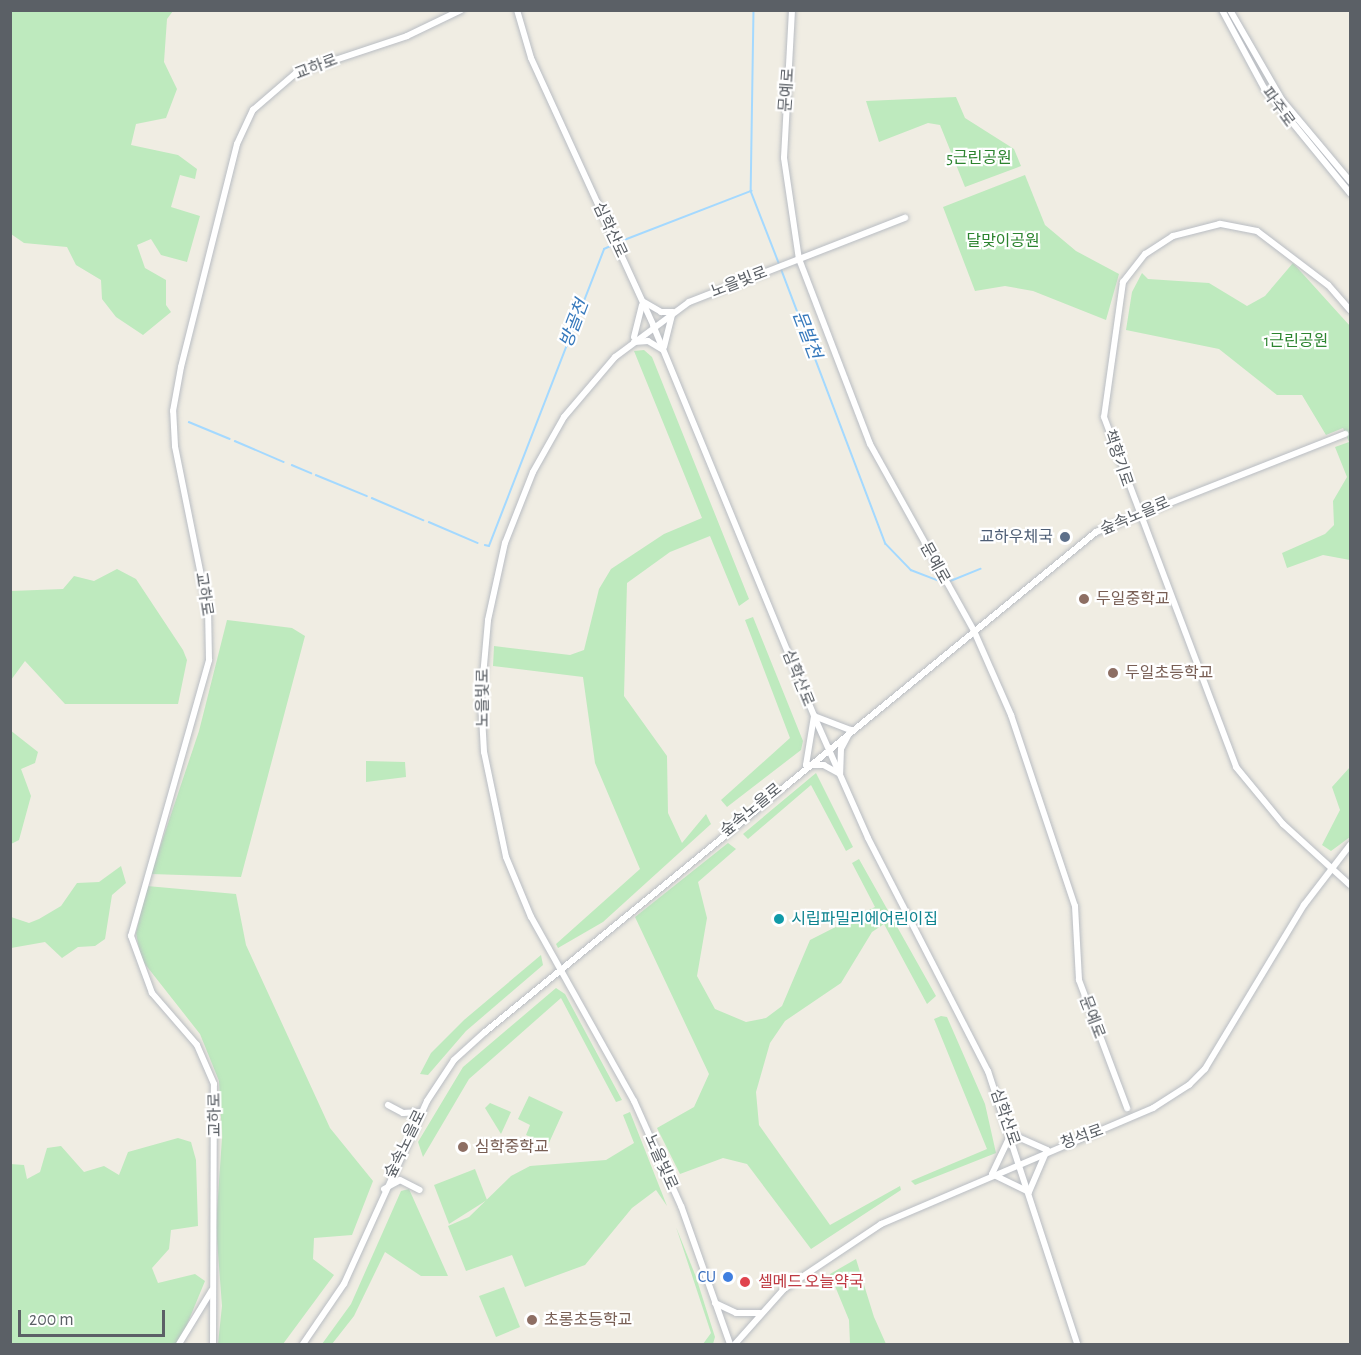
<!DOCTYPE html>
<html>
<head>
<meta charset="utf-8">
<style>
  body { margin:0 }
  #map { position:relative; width:1361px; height:1355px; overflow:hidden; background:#f0ede3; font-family:"Alegreya Sans","Noto Sans KR",sans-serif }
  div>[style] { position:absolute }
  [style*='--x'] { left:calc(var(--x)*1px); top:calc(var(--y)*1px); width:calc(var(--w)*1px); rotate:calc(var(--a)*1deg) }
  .green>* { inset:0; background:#beeabe }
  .stream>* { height:1.5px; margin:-0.75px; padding:0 0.75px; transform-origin:0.75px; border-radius:0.75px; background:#a4d9ff }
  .roads { filter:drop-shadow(0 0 2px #b9bdc3) drop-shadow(0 0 2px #b9bdc3) }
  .secondary>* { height:6px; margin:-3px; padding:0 3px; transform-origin:3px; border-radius:3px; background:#fff }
  .dots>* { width:16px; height:16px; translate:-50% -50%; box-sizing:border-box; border:3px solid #fff; border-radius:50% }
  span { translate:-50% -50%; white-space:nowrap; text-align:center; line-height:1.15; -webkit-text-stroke:4.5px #fff; paint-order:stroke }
  .street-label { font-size:16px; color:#5b6066 }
  .park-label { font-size:16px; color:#2c842f }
  .service-label { font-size:16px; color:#4e5e75 }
  .right { translate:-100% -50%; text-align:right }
  .education-label { font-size:16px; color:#785e54 }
  .left { translate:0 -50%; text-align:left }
  .culture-label { font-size:16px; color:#0d838f }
  .shop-label { font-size:16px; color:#366cbe }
  .health-label { font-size:16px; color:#be3a42 }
  .water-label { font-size:18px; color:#3679bc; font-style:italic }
  .frame { position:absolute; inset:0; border:12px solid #5b6066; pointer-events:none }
  .scale { position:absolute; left:18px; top:1310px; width:147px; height:27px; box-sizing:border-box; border:3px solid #5b6066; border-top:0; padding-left:8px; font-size:18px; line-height:21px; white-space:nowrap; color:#5b6066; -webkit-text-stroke:4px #fff; paint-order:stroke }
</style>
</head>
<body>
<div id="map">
  <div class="green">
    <div style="clip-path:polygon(11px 10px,173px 11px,167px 19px,164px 62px,177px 89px,166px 118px,136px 124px,131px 145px,178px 155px,197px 169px,195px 179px,180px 175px,171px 207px,200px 216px,187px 262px,161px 255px,151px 239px,137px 245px,145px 268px,166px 280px,166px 305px,171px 312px,143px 335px,116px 317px,102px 299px,101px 280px,76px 265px,67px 247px,24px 243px,11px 234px)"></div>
    <div style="clip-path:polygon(956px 97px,965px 118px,1014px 149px,1021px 166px,965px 187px,940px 125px,928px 123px,879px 142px,866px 101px)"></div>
    <div style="clip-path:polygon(1025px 175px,1045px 225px,1076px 251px,1119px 274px,1106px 320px,1033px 291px,1005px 286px,975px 291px,943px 207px)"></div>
    <div style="clip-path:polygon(1293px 263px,1350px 326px,1350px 560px,1323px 555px,1287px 568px,1282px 553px,1325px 534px,1334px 525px,1333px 501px,1347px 477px,1335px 447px,1349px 442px,1343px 428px,1326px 435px,1302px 395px,1277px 395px,1219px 349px,1126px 330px,1132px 292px,1142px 273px,1148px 279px,1209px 283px,1247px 306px,1265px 296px)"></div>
    <div style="clip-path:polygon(644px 350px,652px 357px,749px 599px,739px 606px,710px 536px,670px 552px,627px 583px,624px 696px,667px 756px,668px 813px,682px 843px,706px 814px,711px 824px,603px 922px,558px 948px,556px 944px,640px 869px,595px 763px,583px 677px,493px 666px,494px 646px,570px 655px,584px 650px,599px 589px,611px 569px,664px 534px,702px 518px,634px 351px)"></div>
    <div style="clip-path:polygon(117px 569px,136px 579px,183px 650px,187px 660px,178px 704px,65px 704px,25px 661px,11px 680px,11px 591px,63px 589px,74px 576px,94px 581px)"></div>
    <div style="clip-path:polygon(753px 617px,803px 741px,801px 750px,727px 807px,721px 800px,790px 738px,745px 620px)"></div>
    <div style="clip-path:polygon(227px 620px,292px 628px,305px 636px,241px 877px,151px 874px,199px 731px)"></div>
    <div style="clip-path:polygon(10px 730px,38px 752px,35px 763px,21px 769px,31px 796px,19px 840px,11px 844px)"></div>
    <div style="clip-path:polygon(366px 761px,405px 762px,406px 777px,366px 782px)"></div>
    <div style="clip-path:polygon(1350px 767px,1350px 837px,1331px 851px,1322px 845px,1340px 810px,1332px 787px)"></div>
    <div style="clip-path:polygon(816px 773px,853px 847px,846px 851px,811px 785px,748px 839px,743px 834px)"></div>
    <div style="clip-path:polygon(728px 843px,736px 849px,698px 882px,707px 918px,697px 976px,715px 1009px,746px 1022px,766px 1018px,782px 1006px,810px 940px,875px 907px,852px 863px,859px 859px,936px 996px,927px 1004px,884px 924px,872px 932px,841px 983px,785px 1021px,770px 1043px,756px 1092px,759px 1125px,830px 1225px,900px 1186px,901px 1190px,811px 1249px,747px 1164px,723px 1158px,680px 1174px,657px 1128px,694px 1107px,709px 1074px,635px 917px)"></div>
    <div style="clip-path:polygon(121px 866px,126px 883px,112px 895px,105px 939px,95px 946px,78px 947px,62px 958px,45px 942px,11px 948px,11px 917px,29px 923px,39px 919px,61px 906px,77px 883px,99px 882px)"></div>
    <div style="clip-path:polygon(147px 886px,236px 894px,246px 945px,330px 1128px,373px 1181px,352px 1235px,314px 1238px,313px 1259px,334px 1275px,283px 1344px,218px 1344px,222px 1306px,216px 1226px,222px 1138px,219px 1081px,200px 1034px,141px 959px,136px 933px)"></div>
    <div style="clip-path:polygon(541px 955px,543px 965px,466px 1031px,428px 1075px,420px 1074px,431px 1053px,464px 1020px)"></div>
    <div style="clip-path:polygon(556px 988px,565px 994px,622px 1100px,616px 1102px,561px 998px,469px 1079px,423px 1157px,418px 1142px,463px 1067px)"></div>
    <div style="clip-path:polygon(941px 1016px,947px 1017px,985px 1104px,996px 1153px,915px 1185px,911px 1181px,987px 1149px,934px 1019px)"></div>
    <div style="clip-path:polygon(529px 1096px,563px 1112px,548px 1145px,526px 1135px,530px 1125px,518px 1119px)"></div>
    <div style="clip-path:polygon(490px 1103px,511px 1112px,501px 1134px,485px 1108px)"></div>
    <div style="clip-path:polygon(630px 1112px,667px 1206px,656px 1190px,632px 1208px,585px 1265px,525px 1287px,512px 1255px,466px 1271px,448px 1226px,469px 1217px,511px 1176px,530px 1166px,606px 1160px,634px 1143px,623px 1115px)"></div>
    <div style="clip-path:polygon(178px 1138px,191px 1142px,196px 1160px,198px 1226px,171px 1230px,169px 1249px,152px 1268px,158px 1283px,195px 1274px,205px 1281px,179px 1344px,11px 1344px,10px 1164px,24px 1165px,27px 1179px,40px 1172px,47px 1148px,61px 1146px,84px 1172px,104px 1166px,119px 1175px,128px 1152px)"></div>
    <div style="clip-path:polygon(475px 1169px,487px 1200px,449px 1224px,434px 1185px)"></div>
    <div style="clip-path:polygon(409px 1189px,448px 1276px,421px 1276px,385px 1252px,354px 1316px,332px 1344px,322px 1344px,351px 1304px,401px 1191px)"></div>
    <div style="clip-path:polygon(676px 1227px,696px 1277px,715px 1337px,713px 1344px,703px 1344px,711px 1333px)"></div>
    <div style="clip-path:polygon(856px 1259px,874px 1317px,886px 1344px,850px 1344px,849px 1320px,830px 1274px)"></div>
    <div style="clip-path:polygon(504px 1287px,520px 1327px,496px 1337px,479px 1296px)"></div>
  </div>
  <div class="stream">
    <div style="--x:754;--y:10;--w:181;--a:90.9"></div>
    <div style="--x:751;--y:191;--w:77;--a:68.7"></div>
    <div style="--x:619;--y:242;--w:142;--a:-21.1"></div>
    <div style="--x:781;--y:268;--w:295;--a:69.2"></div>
    <div style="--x:886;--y:544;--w:36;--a:46"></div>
    <div style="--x:911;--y:570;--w:34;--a:21"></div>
    <div style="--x:189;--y:422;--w:44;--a:22.5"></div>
    <div style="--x:235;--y:441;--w:53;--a:23.2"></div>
    <div style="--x:292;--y:465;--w:21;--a:23"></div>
    <div style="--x:316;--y:475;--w:55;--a:22.4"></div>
    <div style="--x:372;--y:498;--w:56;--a:23.3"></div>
    <div style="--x:429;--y:522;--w:53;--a:23.2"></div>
    <div style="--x:485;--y:545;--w:4;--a:14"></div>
    <div style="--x:489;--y:546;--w:318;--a:-68.8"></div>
    <div style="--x:604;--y:249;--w:12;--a:-24"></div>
    <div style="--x:948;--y:582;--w:35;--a:-22"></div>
  </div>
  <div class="roads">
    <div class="secondary">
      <div style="--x:517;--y:10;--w:50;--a:73.7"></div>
      <div style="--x:531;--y:58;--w:294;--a:65.4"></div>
      <div style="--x:653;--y:325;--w:423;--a:67.6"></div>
      <div style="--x:814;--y:716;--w:133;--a:66.1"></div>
      <div style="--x:868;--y:838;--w:262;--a:62.8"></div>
      <div style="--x:988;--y:1071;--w:287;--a:71.9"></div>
      <div style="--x:792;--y:10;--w:148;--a:93.1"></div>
      <div style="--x:784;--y:158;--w:102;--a:81.6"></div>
      <div style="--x:799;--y:259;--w:198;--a:69"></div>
      <div style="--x:870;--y:444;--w:214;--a:60.9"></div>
      <div style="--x:974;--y:631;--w:92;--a:66.2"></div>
      <div style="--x:1011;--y:715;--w:201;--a:71.5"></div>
      <div style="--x:1075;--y:906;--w:74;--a:86.9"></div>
      <div style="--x:1079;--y:980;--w:137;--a:69.4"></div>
      <div style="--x:1222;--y:10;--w:89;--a:61.7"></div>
      <div style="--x:1264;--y:88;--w:136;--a:50.7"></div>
      <div style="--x:1230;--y:10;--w:104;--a:60"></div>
      <div style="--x:1282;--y:100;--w:106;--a:50"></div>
      <div style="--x:644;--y:302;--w:20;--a:30"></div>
      <div style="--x:661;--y:312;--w:12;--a:0"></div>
      <div style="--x:1350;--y:310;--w:33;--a:-131"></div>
      <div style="--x:1328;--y:285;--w:89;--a:-142.7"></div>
      <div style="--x:1257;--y:231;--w:38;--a:-169"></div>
      <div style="--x:1220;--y:224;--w:49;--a:165.7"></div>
      <div style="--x:1173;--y:236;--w:33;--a:147"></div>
      <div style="--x:1145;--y:254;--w:36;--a:128"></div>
      <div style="--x:1123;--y:282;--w:136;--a:98"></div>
      <div style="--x:1104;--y:417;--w:374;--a:69.3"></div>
      <div style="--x:1236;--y:767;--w:74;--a:50.5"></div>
      <div style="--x:1283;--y:824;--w:91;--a:42.3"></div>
      <div style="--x:634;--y:337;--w:33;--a:-76"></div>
      <div style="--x:634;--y:342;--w:14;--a:-4"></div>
      <div style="--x:648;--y:341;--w:17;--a:31"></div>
      <div style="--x:664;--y:347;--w:34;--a:-76"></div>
      <div style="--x:814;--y:716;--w:40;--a:21"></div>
      <div style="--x:851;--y:730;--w:21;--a:118"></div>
      <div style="--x:841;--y:749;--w:25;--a:92"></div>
      <div style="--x:840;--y:774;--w:18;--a:-151"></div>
      <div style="--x:824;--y:765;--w:18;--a:180"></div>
      <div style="--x:806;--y:765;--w:50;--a:-80.7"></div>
      <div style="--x:388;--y:1105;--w:17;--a:28"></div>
      <div style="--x:403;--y:1113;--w:17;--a:-3"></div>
      <div style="--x:1011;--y:1134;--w:39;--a:24"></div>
      <div style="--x:1047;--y:1150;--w:46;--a:113.2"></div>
      <div style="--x:1029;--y:1192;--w:41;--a:-154.1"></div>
      <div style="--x:992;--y:1174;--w:44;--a:-64.6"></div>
      <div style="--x:384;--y:1189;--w:18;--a:-29"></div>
      <div style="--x:400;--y:1180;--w:22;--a:27"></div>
      <div style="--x:715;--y:1303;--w:23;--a:25"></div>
      <div style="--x:736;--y:1313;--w:24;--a:0"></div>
      <div style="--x:179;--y:1344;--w:63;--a:-58.6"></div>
      <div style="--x:213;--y:1344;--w:260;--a:-89.8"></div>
      <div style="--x:214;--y:1084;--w:43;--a:-113.6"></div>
      <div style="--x:197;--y:1045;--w:69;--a:-130.9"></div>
      <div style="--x:152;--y:993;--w:61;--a:-110.2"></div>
      <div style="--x:131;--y:936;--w:287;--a:-74.2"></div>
      <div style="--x:209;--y:660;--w:50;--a:-91.1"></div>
      <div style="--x:208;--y:610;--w:167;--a:-101.4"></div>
      <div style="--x:175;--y:446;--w:35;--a:-93"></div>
      <div style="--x:173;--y:411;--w:45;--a:-79.7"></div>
      <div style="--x:181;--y:367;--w:230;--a:-75.9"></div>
      <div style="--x:237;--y:144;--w:38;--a:-65"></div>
      <div style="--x:253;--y:110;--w:57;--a:-40.7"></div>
      <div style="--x:296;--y:73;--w:117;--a:-18.4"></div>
      <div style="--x:407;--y:36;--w:60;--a:-25.7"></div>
      <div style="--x:303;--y:1344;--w:73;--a:-55.7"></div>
      <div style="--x:344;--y:1284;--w:201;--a:-65.6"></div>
      <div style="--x:427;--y:1101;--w:49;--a:-56.6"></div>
      <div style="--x:454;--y:1060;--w:42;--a:-42.1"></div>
      <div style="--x:485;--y:1032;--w:790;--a:-39.29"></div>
      <div style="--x:1096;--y:532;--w:268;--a:-21.5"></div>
      <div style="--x:730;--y:1344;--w:146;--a:-109.5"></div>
      <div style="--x:681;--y:1206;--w:115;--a:-114.1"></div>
      <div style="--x:634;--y:1101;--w:211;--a:-119.2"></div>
      <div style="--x:531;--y:917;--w:65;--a:-112.6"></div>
      <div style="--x:506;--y:857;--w:107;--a:-101.8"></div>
      <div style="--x:484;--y:752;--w:53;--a:-93.2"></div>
      <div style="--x:481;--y:699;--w:79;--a:-84.9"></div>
      <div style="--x:488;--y:620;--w:79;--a:-77.6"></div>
      <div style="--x:505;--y:543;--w:76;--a:-68.5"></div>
      <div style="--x:533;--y:472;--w:63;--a:-60.6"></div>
      <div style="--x:564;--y:417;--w:79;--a:-49.6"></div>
      <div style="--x:615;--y:357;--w:92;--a:-36.6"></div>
      <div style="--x:689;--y:302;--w:232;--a:-21.3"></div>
      <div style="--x:735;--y:1344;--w:74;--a:-48.3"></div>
      <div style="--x:784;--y:1289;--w:117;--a:-33.8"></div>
      <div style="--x:881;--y:1224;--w:296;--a:-23.1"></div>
      <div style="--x:1153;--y:1108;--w:43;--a:-32.6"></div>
      <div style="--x:1189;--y:1085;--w:23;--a:-45"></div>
      <div style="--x:1205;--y:1069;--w:192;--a:-58.9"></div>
      <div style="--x:1304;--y:905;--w:76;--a:-52.5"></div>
    </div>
  </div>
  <div class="dots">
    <div style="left:1065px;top:537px;background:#5c6f8a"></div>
    <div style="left:1084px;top:599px;background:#8d6e63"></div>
    <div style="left:1113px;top:673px;background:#8d6e63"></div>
    <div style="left:779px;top:919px;background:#0f9aa8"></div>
    <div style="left:463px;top:1147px;background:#8d6e63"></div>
    <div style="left:728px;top:1277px;background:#3f7fe0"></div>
    <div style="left:745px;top:1282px;background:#e0444e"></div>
    <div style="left:532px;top:1320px;background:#8d6e63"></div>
  </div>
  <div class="street-label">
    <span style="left:316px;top:67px;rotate:-21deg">교하로</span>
    <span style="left:787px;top:90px;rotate:-86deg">문예로</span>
    <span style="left:1278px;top:107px;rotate:54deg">파주로</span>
    <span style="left:610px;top:230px;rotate:65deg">심학산로</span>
    <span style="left:739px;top:282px;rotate:-21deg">노을빛로</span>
    <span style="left:1118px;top:458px;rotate:71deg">책향기로</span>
    <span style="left:1135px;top:516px;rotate:-23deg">숲속노을로</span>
    <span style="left:935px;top:563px;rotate:61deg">문예로</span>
    <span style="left:204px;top:594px;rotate:81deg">교하로</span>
    <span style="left:798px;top:678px;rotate:68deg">심학산로</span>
    <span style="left:483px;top:698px;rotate:-90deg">노을빛로</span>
    <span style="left:751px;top:810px;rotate:-39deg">숲속노을로</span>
    <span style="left:1092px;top:1017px;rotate:69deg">문예로</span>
    <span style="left:215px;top:1115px;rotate:-91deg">교하로</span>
    <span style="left:1005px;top:1117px;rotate:71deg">심학산로</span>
    <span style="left:1082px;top:1137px;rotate:-20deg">청석로</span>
    <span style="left:405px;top:1144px;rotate:-64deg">숲속노을로</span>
    <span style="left:661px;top:1162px;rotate:66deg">노을빛로</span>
  </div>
  <div class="park-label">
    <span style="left:979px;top:158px">5근린공원</span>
    <span style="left:1003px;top:241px">달맞이공원</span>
    <span style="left:1296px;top:341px">1근린공원</span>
  </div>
  <div class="service-label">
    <span class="right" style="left:1053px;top:537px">교하우체국</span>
  </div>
  <div class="education-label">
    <span class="left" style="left:1096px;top:599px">두일중학교</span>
    <span class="left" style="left:1125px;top:673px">두일초등학교</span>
    <span class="left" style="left:475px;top:1147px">심학중학교</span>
    <span class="left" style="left:544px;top:1320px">초롱초등학교</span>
  </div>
  <div class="culture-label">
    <span class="left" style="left:791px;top:919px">시립파밀리에어린이집</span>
  </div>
  <div class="shop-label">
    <span class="right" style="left:716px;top:1277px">CU</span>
  </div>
  <div class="health-label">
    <span class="left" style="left:758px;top:1282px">셀메드 오늘약국</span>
  </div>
  <div class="water-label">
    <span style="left:575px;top:324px;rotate:-69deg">방골천</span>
    <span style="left:806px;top:335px;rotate:69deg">문발천</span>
  </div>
  <div class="frame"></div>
  <div class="scale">200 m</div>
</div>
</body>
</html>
